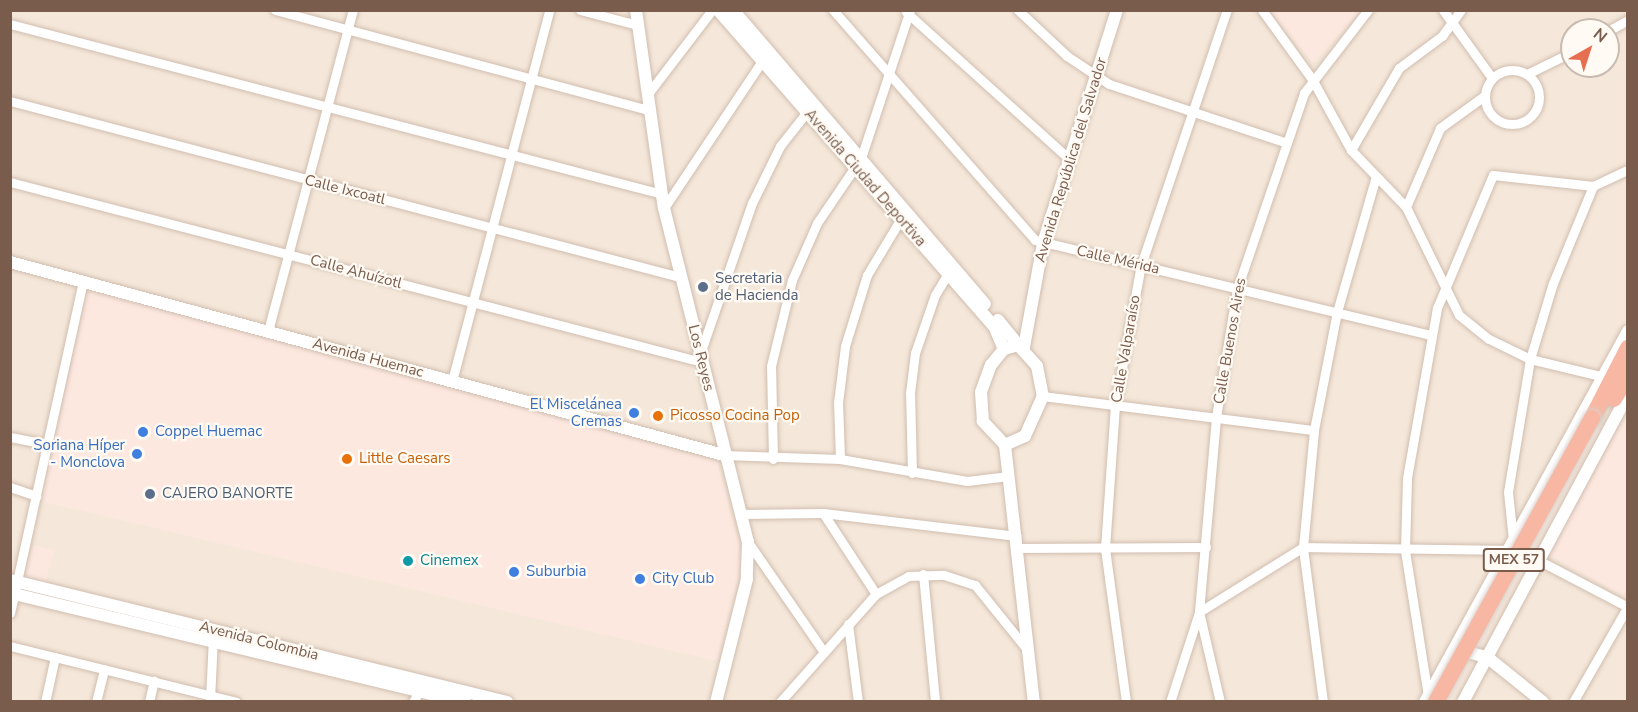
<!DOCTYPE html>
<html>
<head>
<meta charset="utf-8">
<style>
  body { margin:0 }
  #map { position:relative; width:1638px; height:712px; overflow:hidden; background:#fdf6ec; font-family:"Nunito Sans",sans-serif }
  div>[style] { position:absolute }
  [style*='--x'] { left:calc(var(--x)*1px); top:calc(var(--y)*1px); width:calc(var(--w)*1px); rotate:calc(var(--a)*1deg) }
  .residential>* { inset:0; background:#f5e8da }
  .commercial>* { inset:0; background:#fde8e0 }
  .roads { filter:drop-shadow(0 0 2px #d1beb0) drop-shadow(0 0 2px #d1beb0) }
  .street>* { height:9px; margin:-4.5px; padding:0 4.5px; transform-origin:4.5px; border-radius:4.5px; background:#fff }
  .street>.ring { margin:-4.5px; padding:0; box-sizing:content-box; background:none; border:9px solid #fff; border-radius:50% }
  .secondary>* { height:12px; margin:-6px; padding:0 6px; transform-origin:6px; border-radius:6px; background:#fff }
  .highway>* { height:16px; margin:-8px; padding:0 8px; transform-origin:8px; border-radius:8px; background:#f7b7a3 }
  .bridges { filter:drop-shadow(0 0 2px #dad1cd) drop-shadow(0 0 2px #dad1cd) }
  .highway-bridge>* { height:16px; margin:-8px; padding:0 8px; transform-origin:8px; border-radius:8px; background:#f7b7a3 }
  .dots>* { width:16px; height:16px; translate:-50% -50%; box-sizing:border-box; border:3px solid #fffaf3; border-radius:50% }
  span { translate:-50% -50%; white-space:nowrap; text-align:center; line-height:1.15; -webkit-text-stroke:4.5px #fffaf3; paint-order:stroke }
  .shield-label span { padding:2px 4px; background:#fffaf3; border:2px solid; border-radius:4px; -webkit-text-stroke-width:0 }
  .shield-label { font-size:14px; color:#7a5c4d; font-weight:700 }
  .street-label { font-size:15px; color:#7a5c4d }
  .service-label { font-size:15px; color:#4e5e75 }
  .left { translate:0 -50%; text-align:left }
  .shop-label { font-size:15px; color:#366cbe }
  .right { translate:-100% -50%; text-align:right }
  .food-label { font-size:15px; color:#c56008 }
  .culture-label { font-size:15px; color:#0d838f }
  .frame { position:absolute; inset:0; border:12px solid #7a5c4d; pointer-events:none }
  .north { position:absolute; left:1560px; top:18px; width:60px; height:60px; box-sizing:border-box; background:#fffaf3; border:2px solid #cabbb1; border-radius:50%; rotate:39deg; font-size:16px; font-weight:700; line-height:24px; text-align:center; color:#7a5c4d }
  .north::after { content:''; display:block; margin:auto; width:21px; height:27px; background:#e76f51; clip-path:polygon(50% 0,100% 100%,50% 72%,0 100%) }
</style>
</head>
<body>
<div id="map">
  <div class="residential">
    <div style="clip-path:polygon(evenodd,10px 11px,1627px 11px,1627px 701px,11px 701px,10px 11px,1572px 30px,1608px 30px,1608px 66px,1572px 66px,1572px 30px)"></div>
  </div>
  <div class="commercial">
    <div style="clip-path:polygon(1270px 11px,1360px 11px,1313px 63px)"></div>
    <div style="clip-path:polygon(88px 289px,717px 461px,743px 561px,716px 661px,41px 501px)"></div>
    <div style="clip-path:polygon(1627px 404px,1627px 588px,1623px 595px,1547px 554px)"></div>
    <div style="clip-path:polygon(33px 545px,54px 550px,45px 582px,24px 577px)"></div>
  </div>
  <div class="roads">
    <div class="street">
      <div style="--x:275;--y:10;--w:387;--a:15"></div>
      <div style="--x:580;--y:10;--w:60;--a:14.5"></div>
      <div style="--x:833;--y:10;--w:306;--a:48.7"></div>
      <div style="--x:1035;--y:240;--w:406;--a:13.5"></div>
      <div style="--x:1018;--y:10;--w:67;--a:43.2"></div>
      <div style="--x:1067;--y:56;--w:50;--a:33.7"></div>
      <div style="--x:1109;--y:84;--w:184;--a:18.3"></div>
      <div style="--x:1262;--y:10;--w:85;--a:54.1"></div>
      <div style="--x:1312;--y:79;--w:81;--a:61.2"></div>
      <div style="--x:1351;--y:150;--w:79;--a:46"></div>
      <div style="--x:1406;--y:207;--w:120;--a:63.9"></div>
      <div style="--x:1459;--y:315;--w:38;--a:39"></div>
      <div style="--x:1489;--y:339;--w:46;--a:26"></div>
      <div style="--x:1530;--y:359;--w:73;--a:13.5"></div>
      <div style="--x:1443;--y:10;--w:84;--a:54.2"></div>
      <div style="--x:906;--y:12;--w:218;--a:42"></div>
      <div style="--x:10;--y:24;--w:674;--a:14.61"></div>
      <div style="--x:1608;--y:31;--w:23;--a:-29"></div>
      <div class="ring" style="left:1485px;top:70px;width:45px;height:45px"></div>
      <div style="--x:1527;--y:74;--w:50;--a:-26.1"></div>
      <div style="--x:647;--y:95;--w:107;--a:-52.6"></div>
      <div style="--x:10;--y:101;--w:693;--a:14.72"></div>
      <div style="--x:1351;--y:150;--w:95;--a:-59.7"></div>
      <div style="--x:1399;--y:68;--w:54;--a:-36.7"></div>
      <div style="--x:1442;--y:36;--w:32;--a:-54"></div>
      <div style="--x:10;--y:182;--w:715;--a:14.58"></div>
      <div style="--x:1406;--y:207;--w:86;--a:-66.7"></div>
      <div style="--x:1440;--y:128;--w:54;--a:-36"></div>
      <div style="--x:664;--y:208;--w:180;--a:-56.3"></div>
      <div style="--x:268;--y:331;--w:332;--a:-75.2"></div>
      <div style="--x:701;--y:351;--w:157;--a:-71"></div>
      <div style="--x:752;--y:203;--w:64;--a:-63.8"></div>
      <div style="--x:780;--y:146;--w:48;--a:-51.7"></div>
      <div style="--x:452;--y:381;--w:383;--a:-75.3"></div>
      <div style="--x:1043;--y:396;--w:273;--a:7.2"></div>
      <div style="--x:10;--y:437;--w:38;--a:11"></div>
      <div style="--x:724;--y:455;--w:116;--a:2"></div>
      <div style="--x:840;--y:459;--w:129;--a:9.8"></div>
      <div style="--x:967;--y:481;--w:42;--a:-6.8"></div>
      <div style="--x:773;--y:459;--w:93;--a:-91.2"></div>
      <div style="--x:771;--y:366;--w:89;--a:-76.3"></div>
      <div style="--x:792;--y:280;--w:62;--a:-66.3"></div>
      <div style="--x:817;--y:223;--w:78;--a:-55.9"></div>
      <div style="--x:861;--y:158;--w:156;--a:-71.7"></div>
      <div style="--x:840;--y:459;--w:56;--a:-92"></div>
      <div style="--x:838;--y:403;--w:57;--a:-83"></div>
      <div style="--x:845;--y:346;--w:74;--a:-72.8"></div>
      <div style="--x:867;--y:275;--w:70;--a:-59"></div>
      <div style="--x:912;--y:473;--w:80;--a:-91.4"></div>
      <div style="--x:910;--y:393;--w:40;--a:-82.9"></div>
      <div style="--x:915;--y:353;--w:61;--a:-71"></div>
      <div style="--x:935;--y:295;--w:31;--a:-59"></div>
      <div style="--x:10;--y:487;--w:28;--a:19"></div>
      <div style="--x:823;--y:513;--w:97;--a:56.8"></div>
      <div style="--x:740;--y:514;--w:83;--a:-0.7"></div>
      <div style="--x:823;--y:513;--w:195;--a:6.8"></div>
      <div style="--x:1513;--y:540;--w:48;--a:-95.9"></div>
      <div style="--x:1508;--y:492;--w:135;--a:-80.6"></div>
      <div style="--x:1530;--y:359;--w:79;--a:-73.2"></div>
      <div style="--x:1553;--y:283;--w:105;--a:-67.6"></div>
      <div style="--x:748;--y:542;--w:134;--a:55.4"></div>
      <div style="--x:1018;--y:548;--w:188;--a:-0.3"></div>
      <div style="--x:1538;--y:560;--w:102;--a:27.6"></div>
      <div style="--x:923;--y:574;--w:129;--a:84.6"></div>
      <div style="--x:10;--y:613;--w:339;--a:-77.6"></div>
      <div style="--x:848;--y:624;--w:79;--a:82.7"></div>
      <div style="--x:10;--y:646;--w:233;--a:13.9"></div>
      <div style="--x:1428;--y:696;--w:148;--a:-99"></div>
      <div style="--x:1405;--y:550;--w:72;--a:-88.4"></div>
      <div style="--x:1407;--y:478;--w:173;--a:-80"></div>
      <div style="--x:1437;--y:308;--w:144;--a:-67.2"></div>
      <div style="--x:1493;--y:175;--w:101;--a:6.3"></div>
      <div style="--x:1593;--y:186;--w:38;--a:-25"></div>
      <div style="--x:210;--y:699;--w:61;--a:-87.2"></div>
      <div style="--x:45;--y:702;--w:46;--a:-77.5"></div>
      <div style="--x:96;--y:702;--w:34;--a:-76"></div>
      <div style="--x:149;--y:702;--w:22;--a:-77"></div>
      <div style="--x:413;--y:702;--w:18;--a:-61"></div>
      <div style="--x:780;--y:702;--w:144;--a:-48.4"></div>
      <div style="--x:876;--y:594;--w:37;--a:-29"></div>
      <div style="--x:908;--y:576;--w:36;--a:-2"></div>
      <div style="--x:944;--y:575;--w:33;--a:18"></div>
      <div style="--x:975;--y:585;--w:80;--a:51.1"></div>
      <div style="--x:1126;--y:702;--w:155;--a:-97.8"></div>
      <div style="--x:1105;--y:548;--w:142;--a:-86"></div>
      <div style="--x:1115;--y:406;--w:143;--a:-79.6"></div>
      <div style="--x:1141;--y:265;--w:269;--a:-71.4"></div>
      <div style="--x:1170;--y:702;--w:95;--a:-72.1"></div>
      <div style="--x:1199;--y:612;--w:123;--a:-32"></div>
      <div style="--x:1303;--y:547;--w:204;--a:0.8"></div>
      <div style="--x:1220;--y:702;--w:92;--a:-103.1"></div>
      <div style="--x:1199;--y:612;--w:196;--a:-85"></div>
      <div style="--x:1216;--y:417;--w:130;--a:-80.7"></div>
      <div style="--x:1237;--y:289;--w:207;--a:-71.1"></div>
      <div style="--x:1304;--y:93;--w:105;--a:-52.4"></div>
      <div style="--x:1323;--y:702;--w:156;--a:-97.4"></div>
      <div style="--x:1303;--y:547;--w:118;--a:-84.6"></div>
      <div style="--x:1314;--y:430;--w:120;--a:-79"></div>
      <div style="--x:1337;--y:312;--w:141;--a:-74"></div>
      <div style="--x:1573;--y:702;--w:111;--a:-60.2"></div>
    </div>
    <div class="secondary">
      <div style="--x:636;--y:10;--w:200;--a:82"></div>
      <div style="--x:664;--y:208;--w:344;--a:75.9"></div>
      <div style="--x:748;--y:542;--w:37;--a:92"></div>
      <div style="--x:747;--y:579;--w:127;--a:104.1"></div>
      <div style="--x:718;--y:10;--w:420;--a:48.9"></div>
      <div style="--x:994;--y:326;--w:25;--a:67"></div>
      <div style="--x:733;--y:10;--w:387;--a:49.4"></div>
      <div style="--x:10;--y:262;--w:740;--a:15.13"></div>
      <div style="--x:998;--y:320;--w:32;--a:51"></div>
      <div style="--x:1018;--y:345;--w:28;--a:48"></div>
      <div style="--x:1037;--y:366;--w:31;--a:79"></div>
      <div style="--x:1043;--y:396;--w:44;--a:114.2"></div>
      <div style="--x:1025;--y:436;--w:22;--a:156"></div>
      <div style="--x:1005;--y:445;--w:33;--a:-133"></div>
      <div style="--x:983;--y:421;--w:29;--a:-94"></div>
      <div style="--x:981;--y:392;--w:29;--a:-70"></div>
      <div style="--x:991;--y:365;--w:21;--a:-51"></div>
      <div style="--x:1004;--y:349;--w:15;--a:-16"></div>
      <div style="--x:1024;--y:347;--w:106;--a:-79.6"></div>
      <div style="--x:1043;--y:243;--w:244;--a:-72.4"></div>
      <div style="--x:1005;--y:445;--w:259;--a:83.6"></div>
      <div style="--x:10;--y:580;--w:512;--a:13.79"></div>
      <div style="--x:10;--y:593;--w:468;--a:13.5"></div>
      <div style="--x:1460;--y:650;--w:28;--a:15"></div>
      <div style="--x:1487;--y:657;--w:72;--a:38.8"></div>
      <div style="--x:1425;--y:702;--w:423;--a:-61.3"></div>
      <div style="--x:1463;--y:702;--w:349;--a:-61.8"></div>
    </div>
    <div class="highway">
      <div style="--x:1614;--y:399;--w:27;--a:-59"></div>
      <div style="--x:1592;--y:418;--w:79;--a:-62.8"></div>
    </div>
  </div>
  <div class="bridges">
    <div class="highway-bridge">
      <div style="--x:1436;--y:702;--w:324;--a:-61.2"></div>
    </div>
  </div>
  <div class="dots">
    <div style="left:703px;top:287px;background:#5c6f8a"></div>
    <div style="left:634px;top:413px;background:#3f7fe0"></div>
    <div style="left:658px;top:416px;background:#e8710a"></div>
    <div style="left:143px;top:432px;background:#3f7fe0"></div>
    <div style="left:137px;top:454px;background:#3f7fe0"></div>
    <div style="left:347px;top:459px;background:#e8710a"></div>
    <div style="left:150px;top:494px;background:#5c6f8a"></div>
    <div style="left:408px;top:561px;background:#0f9aa8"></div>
    <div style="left:514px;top:572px;background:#3f7fe0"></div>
    <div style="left:640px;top:579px;background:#3f7fe0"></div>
  </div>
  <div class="shield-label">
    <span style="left:1514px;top:560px">MEX 57</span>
  </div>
  <div class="street-label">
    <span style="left:1071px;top:160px;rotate:-73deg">Avenida República del Salvador</span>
    <span style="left:865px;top:178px;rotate:49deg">Avenida Ciudad Deportiva</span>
    <span style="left:345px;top:190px;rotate:14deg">Calle Ixcoatl</span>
    <span style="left:1118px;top:260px;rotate:13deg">Calle Mérida</span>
    <span style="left:356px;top:272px;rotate:15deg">Calle Ahuízotl</span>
    <span style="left:1230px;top:341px;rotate:-80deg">Calle Buenos Aires</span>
    <span style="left:1126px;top:349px;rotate:-80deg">Calle Valparaíso</span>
    <span style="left:368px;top:358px;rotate:15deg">Avenida Huemac</span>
    <span style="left:701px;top:358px;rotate:76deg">Los Reyes</span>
    <span style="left:259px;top:641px;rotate:14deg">Avenida Colombia</span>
  </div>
  <div class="service-label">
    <span class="left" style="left:715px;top:287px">Secretaria<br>de Hacienda</span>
    <span class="left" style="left:162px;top:494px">CAJERO BANORTE</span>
  </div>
  <div class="shop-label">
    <span class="right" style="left:622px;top:413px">El Miscelánea<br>Cremas</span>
    <span class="left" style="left:155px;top:432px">Coppel Huemac</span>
    <span class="right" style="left:125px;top:454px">Soriana Híper<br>- Monclova</span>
    <span class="left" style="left:526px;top:572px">Suburbia</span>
    <span class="left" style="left:652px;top:579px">City Club</span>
  </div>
  <div class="food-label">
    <span class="left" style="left:670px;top:416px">Picosso Cocina Pop</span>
    <span class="left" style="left:359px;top:459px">Little Caesars</span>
  </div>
  <div class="culture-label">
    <span class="left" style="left:420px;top:561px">Cinemex</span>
  </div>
  <div class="frame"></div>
  <div class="north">N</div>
</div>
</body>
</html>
